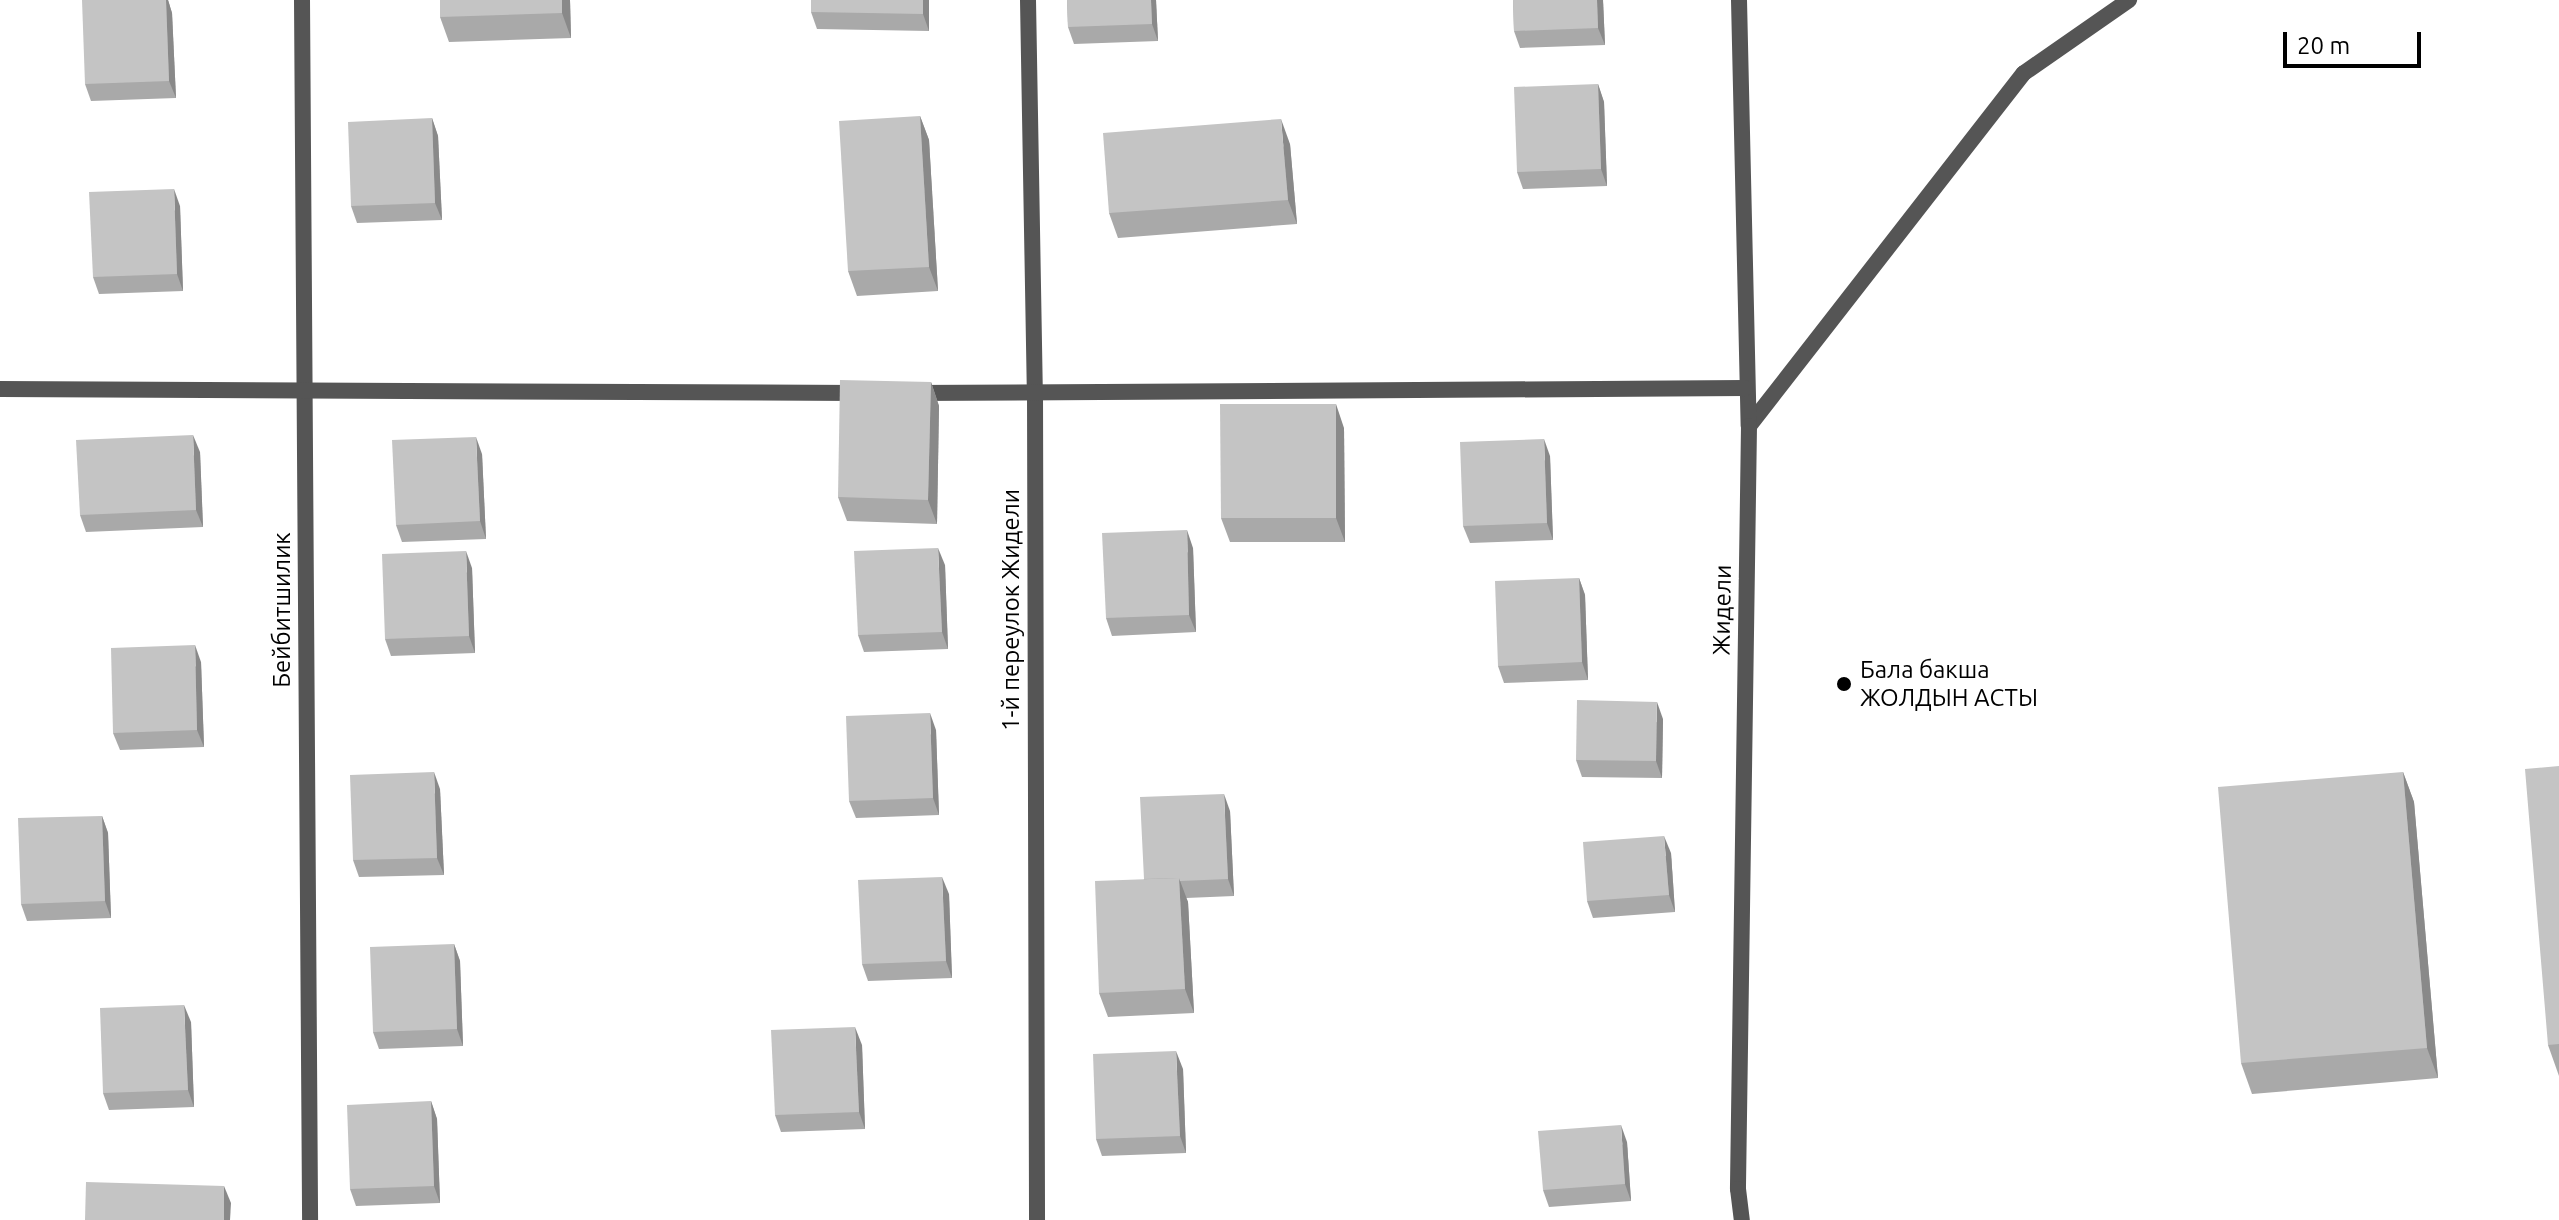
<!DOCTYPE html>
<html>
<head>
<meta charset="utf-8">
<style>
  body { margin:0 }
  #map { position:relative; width:2559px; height:1220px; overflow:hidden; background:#fff; font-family:Ubuntu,sans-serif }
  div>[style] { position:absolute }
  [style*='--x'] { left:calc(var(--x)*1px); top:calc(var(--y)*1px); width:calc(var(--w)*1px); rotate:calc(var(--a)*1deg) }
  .service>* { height:16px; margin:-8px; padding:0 8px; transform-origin:8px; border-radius:8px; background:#555 }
  .minor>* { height:16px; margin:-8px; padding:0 8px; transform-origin:8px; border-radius:8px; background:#555 }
  .wall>* { inset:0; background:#a9a9a9 }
  .shaded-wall>* { inset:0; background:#898989 }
  .building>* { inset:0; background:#c4c4c4 }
  .dots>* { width:22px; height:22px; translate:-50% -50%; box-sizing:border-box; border:4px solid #fff; border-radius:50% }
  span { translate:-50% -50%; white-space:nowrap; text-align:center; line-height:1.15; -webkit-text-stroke:6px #fff; paint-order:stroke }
  .street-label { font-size:24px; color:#000 }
  .poi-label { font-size:24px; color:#000 }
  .left { translate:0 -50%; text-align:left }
  .scale { position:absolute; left:2283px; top:32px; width:138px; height:36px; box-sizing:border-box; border:4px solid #000; border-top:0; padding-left:10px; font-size:24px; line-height:28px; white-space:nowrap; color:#000; -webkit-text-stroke:6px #fff; paint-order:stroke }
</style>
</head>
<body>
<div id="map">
  <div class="service">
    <div style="--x:1749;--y:426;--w:447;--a:-52.1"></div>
    <div style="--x:2024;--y:73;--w:128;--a:-34.8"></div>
  </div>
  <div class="minor">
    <div style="--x:302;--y:0;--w:1220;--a:89.62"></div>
    <div style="--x:1028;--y:0;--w:393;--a:89"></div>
    <div style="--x:1035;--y:393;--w:827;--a:89.86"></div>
    <div style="--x:1739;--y:0;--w:426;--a:88.7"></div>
    <div style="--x:1749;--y:426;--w:763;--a:90.83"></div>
    <div style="--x:1738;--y:1189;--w:31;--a:83"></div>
    <div style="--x:0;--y:389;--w:858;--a:0.27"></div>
    <div style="--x:914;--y:393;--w:831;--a:-0.34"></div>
  </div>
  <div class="wall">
    <div style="clip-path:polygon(166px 0,168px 0,172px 13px,176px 98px,91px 101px,85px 84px)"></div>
    <div style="clip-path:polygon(440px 0,570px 0,571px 38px,449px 42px,440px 17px)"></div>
    <div style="clip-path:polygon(811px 0,929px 0,929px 31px,817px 29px,811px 12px)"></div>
    <div style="clip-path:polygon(1067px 0,1156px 0,1158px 41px,1074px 44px,1068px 27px)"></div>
    <div style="clip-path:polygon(1513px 0,1603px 0,1605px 45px,1520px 48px,1514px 31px)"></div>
    <div style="clip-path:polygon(1598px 84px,1604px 102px,1607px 186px,1523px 189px,1517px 172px)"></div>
    <div style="clip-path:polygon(920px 116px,929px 140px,938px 291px,857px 296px,848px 271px)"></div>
    <div style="clip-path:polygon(432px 118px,438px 136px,442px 220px,357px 223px,351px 206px)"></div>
    <div style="clip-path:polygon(1290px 144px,1297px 224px,1118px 238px,1109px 213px)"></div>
    <div style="clip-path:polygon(180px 206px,183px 291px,99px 294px,93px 277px)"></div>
    <div style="clip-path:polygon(931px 382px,939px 406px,937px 524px,847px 521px,838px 497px)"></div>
    <div style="clip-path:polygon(1344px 428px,1345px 542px,1230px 542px,1221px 518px)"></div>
    <div style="clip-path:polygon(200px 452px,203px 527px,86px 532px,80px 515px)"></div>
    <div style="clip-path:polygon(482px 454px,486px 539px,402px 542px,396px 525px)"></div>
    <div style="clip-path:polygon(1550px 456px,1553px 540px,1470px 543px,1463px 526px)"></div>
    <div style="clip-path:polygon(1193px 548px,1196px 632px,1112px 636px,1106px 618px)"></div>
    <div style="clip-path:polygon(945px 565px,948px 649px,864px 652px,858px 635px)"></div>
    <div style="clip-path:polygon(472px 568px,475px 653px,391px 656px,385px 639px)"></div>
    <div style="clip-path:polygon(1579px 578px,1585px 595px,1588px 680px,1504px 683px,1498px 666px)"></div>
    <div style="clip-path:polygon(201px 662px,204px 747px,120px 750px,113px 733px)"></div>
    <div style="clip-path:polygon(1663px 719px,1662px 778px,1582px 777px,1576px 760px)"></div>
    <div style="clip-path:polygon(936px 730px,939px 815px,856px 818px,849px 801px)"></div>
    <div style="clip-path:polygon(2559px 766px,2559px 1076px,2548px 1045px)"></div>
    <div style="clip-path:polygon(2403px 772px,2414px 802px,2438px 1078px,2252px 1094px,2241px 1063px)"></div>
    <div style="clip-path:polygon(440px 789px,444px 875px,359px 877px,353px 860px)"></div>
    <div style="clip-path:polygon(1230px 811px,1234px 896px,1186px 898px,1188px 902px,1194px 1013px,1108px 1017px,1099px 993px,1144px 879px)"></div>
    <div style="clip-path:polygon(102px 816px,108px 833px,111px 918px,27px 921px,21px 904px)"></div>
    <div style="clip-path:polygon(1671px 853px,1675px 912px,1593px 918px,1587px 901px)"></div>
    <div style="clip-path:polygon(949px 894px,952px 978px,868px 981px,862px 964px)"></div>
    <div style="clip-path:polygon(454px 944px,460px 961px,463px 1046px,379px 1049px,373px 1032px)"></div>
    <div style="clip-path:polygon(191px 1022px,194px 1107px,109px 1110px,103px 1093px)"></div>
    <div style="clip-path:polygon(862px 1045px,865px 1129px,781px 1132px,775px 1115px)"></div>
    <div style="clip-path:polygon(1183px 1069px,1186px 1153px,1102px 1156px,1096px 1139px)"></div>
    <div style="clip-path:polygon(431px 1101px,437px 1119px,440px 1203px,356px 1206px,350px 1189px)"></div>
    <div style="clip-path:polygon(1627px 1142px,1631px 1201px,1549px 1207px,1543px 1190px)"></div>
  </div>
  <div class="shaded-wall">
    <div style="clip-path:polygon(166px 0,168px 0,172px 13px,176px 98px,169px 81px)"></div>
    <div style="clip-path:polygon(562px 0,570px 0,571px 38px,562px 13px)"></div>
    <div style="clip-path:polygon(923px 0,929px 0,929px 31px,923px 14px)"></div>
    <div style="clip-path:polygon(1151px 0,1156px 0,1158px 41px,1152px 24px)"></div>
    <div style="clip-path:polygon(1597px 0,1603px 0,1605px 45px,1598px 28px)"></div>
    <div style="clip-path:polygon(1598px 84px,1604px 102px,1607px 186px,1601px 169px)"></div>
    <div style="clip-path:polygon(920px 116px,929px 140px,938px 291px,929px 267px)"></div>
    <div style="clip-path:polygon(432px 118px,438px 136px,442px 220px,435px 203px)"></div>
    <div style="clip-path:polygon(1281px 119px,1290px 144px,1297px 224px,1288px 200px)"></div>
    <div style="clip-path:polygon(174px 189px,180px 206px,183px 291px,177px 274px)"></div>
    <div style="clip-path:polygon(931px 382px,939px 406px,937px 524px,928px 500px)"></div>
    <div style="clip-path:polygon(1336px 404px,1344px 428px,1345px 542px,1336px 518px)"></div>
    <div style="clip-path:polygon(193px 435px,200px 452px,203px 527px,196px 510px)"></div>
    <div style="clip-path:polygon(476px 437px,482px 454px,486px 539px,480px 521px)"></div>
    <div style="clip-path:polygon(1544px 439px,1550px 456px,1553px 540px,1547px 523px)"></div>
    <div style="clip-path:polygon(1187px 530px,1193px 548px,1196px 632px,1189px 615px)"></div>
    <div style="clip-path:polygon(938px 548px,945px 565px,948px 649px,942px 632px)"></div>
    <div style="clip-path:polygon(466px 551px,472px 568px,475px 653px,469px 636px)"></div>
    <div style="clip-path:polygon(1579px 578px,1585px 595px,1588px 680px,1582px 662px)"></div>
    <div style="clip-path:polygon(195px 645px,201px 662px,204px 747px,197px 730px)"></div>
    <div style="clip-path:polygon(1657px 702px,1663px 719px,1662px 778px,1656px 761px)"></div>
    <div style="clip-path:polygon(930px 713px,936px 730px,939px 815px,933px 798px)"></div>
    <div style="clip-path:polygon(434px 772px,440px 789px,444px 875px,437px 858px)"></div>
    <div style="clip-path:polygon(2403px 772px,2414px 802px,2438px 1078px,2427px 1048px)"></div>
    <div style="clip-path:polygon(1224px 794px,1230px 811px,1234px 896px,1228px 879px)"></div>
    <div style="clip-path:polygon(102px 816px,108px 833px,111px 918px,105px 901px)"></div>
    <div style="clip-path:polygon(1664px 836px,1671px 853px,1675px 912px,1669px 895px)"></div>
    <div style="clip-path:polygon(942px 877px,949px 894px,952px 978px,946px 961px)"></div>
    <div style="clip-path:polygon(1179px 878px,1188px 902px,1194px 1013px,1185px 989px)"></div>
    <div style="clip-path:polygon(454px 944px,460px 961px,463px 1046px,457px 1029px)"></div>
    <div style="clip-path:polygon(184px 1005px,191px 1022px,194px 1107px,188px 1090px)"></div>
    <div style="clip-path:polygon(855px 1027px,862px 1045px,865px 1129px,859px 1112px)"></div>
    <div style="clip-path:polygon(1176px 1051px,1183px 1069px,1186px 1153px,1180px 1136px)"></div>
    <div style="clip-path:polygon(431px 1101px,437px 1119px,440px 1203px,434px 1186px)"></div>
    <div style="clip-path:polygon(1621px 1125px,1627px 1142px,1631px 1201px,1625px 1184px)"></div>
    <div style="clip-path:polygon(224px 1186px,231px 1203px,230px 1220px,224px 1220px)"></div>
  </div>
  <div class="building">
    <div style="clip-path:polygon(82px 0,166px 0,169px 81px,85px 84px)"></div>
    <div style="clip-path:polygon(440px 0,562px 0,562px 13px,440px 17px)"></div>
    <div style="clip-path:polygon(811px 0,923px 0,923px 14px,811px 12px)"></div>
    <div style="clip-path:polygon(1067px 0,1151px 0,1152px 24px,1068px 27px)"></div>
    <div style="clip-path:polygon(1513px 0,1597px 0,1598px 28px,1514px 31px)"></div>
    <div style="clip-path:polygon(1598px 84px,1601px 169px,1517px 172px,1514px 87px)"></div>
    <div style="clip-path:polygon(920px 116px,929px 267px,848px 271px,839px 121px)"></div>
    <div style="clip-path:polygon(432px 118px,435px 203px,351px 206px,348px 122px)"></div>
    <div style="clip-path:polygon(1281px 119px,1288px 200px,1109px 213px,1103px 133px)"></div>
    <div style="clip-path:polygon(174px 189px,177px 274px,93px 277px,89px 192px)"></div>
    <div style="clip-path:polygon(840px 380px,931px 382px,928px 500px,838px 497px)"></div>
    <div style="clip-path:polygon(1220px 404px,1336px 404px,1336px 518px,1221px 518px)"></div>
    <div style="clip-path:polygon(193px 435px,196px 510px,80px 515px,76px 440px)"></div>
    <div style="clip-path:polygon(476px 437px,480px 521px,396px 525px,392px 440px)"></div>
    <div style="clip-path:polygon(1544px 439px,1547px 523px,1463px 526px,1460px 442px)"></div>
    <div style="clip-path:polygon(1187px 530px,1189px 615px,1106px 618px,1102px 533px)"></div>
    <div style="clip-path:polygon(938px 548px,942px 632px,858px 635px,854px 551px)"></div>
    <div style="clip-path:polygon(466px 551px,469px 636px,385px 639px,382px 554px)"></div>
    <div style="clip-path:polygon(1579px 578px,1582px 662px,1498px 666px,1495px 581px)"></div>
    <div style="clip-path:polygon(195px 645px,197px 730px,113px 733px,111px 648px)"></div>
    <div style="clip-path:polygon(1577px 700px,1657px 702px,1656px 761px,1576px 760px)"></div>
    <div style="clip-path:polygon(930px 713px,933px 798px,849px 801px,846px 716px)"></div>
    <div style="clip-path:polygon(2559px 766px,2559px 1044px,2548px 1045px,2525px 769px)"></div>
    <div style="clip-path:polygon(434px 772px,437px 858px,353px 860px,350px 775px)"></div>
    <div style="clip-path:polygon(2403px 772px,2427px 1048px,2241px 1063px,2218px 787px)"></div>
    <div style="clip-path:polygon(1224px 794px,1228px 879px,1180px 881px,1179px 878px,1144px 879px,1140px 797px)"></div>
    <div style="clip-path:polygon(102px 816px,105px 901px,21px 904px,18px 818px)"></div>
    <div style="clip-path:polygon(1664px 836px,1669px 895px,1587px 901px,1583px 842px)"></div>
    <div style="clip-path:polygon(942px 877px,946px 961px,862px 964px,858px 880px)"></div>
    <div style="clip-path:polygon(1179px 878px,1185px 989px,1099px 993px,1095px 881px)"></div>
    <div style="clip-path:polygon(454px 944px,457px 1029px,373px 1032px,370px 947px)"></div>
    <div style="clip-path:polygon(184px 1005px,188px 1090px,103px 1093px,100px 1008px)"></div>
    <div style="clip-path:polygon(855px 1027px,859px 1112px,775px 1115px,771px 1030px)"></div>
    <div style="clip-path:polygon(1176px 1051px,1180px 1136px,1096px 1139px,1093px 1054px)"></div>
    <div style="clip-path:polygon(431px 1101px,434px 1186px,350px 1189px,347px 1105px)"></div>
    <div style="clip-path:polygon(1621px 1125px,1625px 1184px,1543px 1190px,1538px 1131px)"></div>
    <div style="clip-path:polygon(86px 1182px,224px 1186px,224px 1220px,85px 1220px)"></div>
  </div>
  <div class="dots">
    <div style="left:1844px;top:684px;background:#000"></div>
  </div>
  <div class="street-label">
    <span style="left:282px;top:610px;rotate:-90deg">Бейбитшилик</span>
    <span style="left:1011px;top:610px;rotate:-90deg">1-й переулок Жидели</span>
    <span style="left:1722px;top:610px;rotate:-89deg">Жидели</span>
  </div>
  <div class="poi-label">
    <span class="left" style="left:1860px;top:684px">Бала бакша<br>ЖОЛДЫН АСТЫ</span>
  </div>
  <div class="scale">20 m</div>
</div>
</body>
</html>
